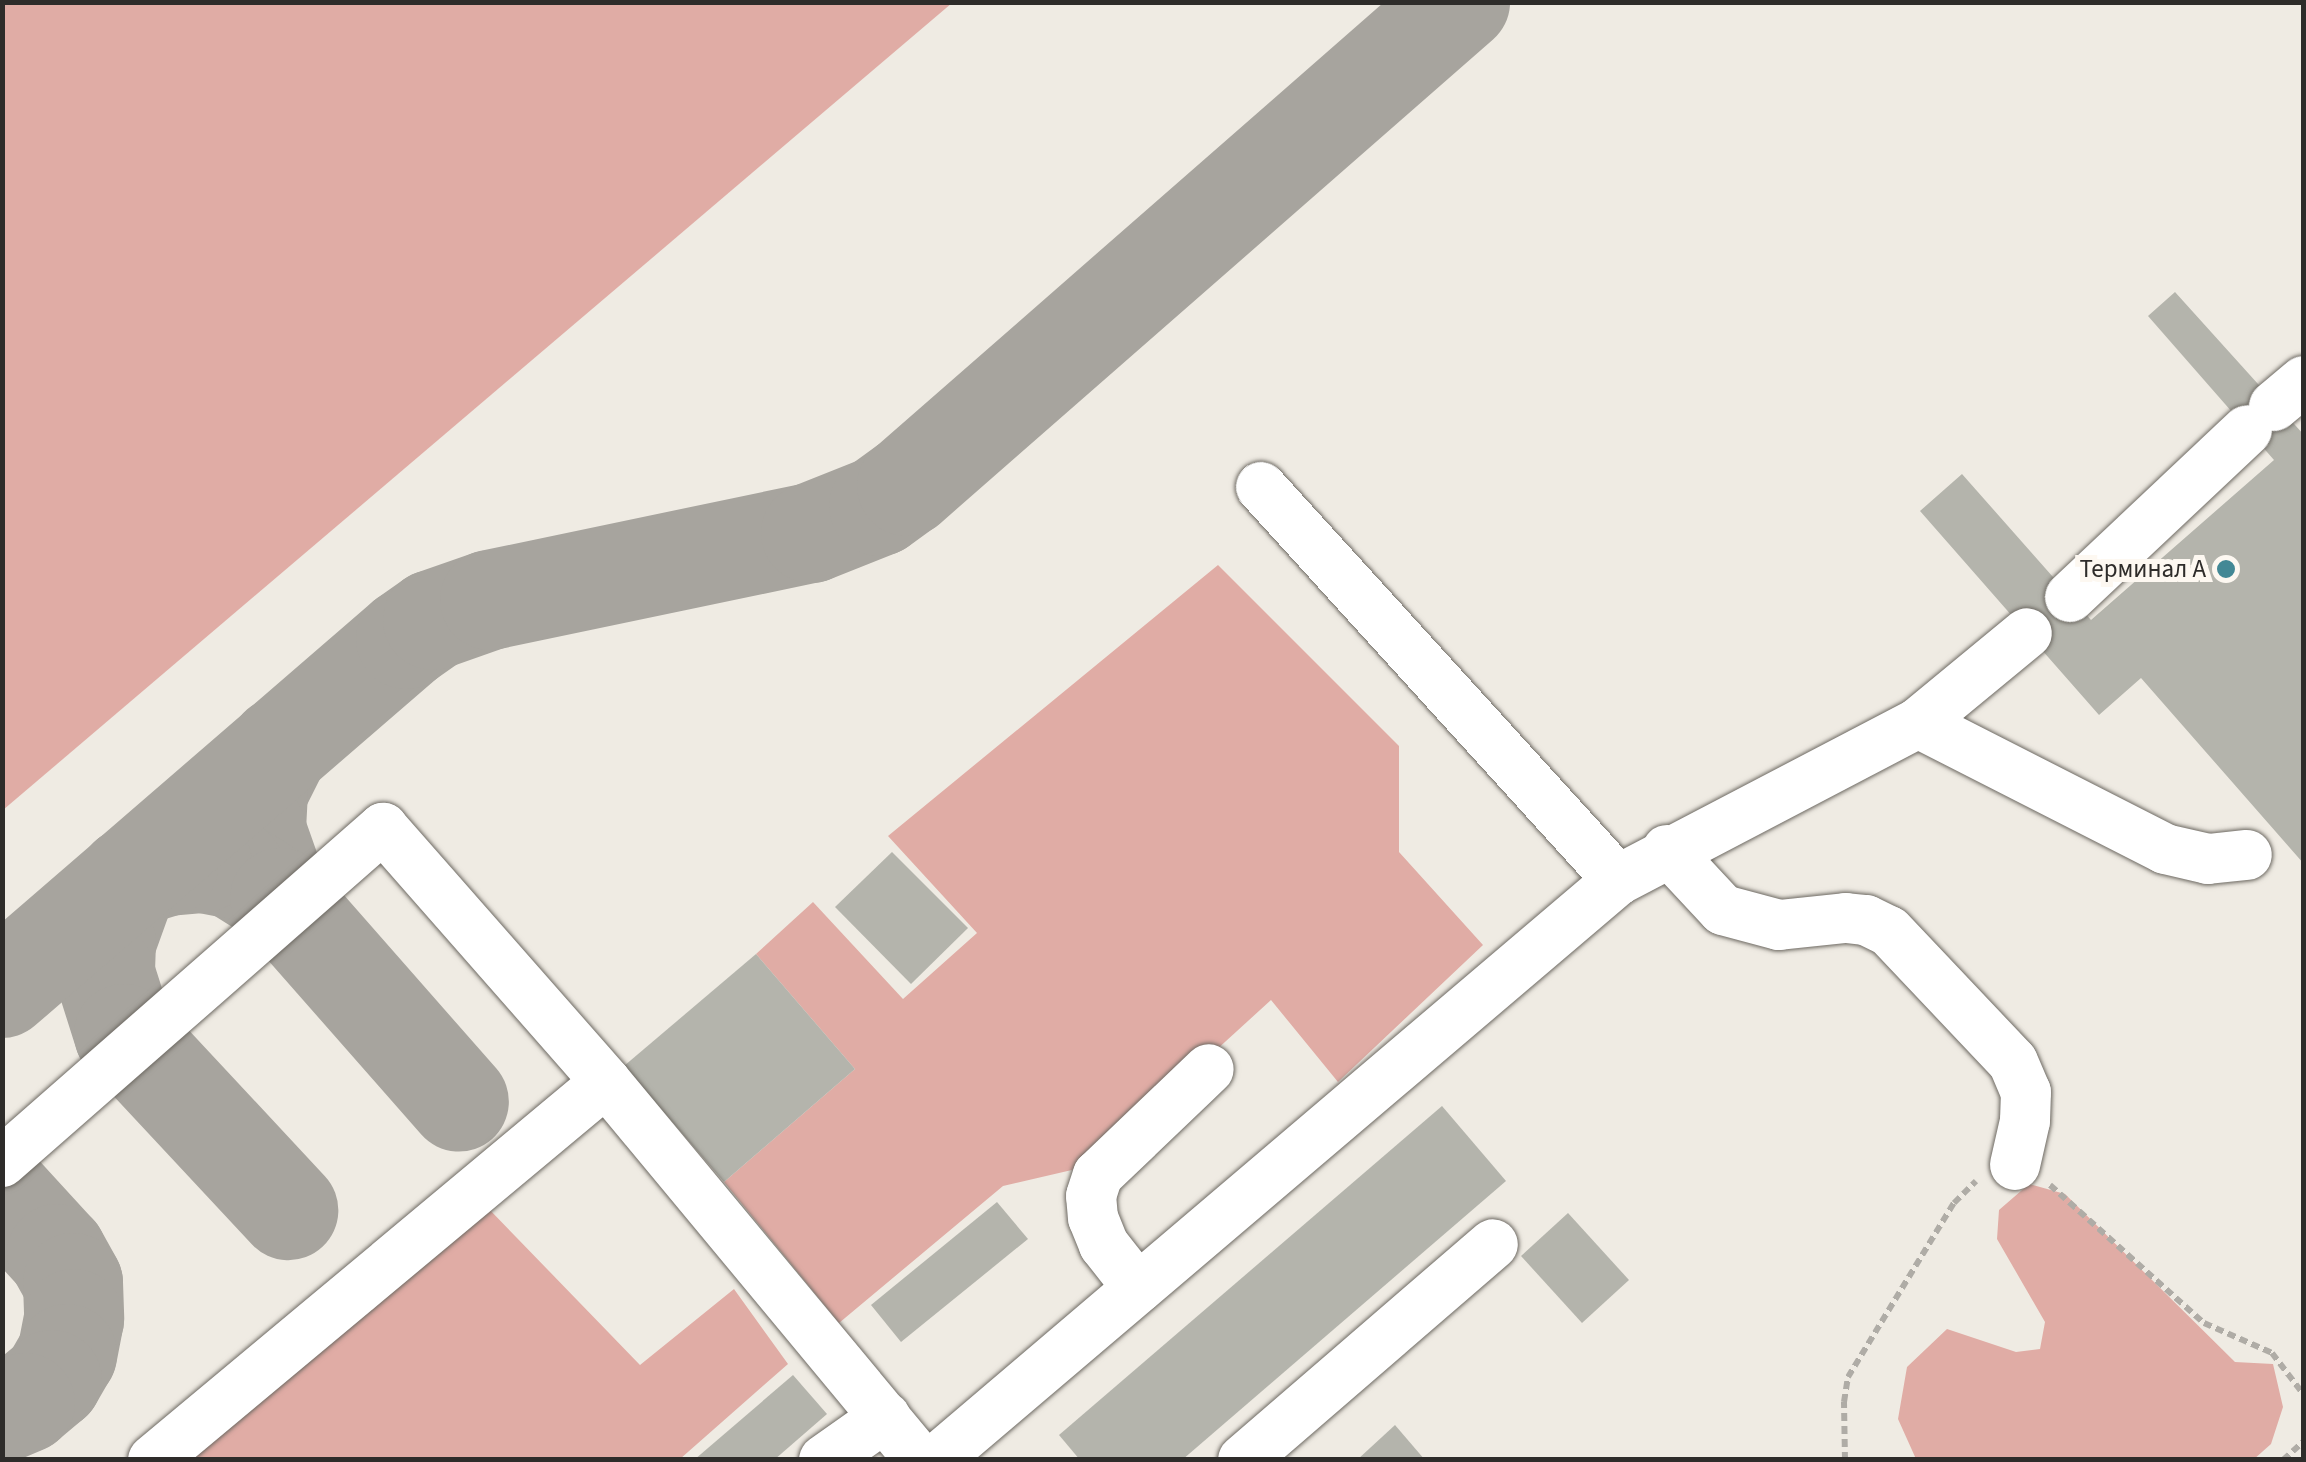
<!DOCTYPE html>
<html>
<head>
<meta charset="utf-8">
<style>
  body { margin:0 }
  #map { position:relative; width:2306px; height:1462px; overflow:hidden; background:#efebe3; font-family:"Source Sans 3",sans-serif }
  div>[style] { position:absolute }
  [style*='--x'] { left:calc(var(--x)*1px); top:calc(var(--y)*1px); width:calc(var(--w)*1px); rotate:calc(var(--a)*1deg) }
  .green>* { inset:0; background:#e0aca5 }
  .taxiway>* { height:100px; margin:-50px; padding:0 50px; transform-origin:50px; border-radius:50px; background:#a7a49e }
  .building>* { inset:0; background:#b4b4ac }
  .path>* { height:6px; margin-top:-3px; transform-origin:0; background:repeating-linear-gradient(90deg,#afaca6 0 8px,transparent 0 13px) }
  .roads { filter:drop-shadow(0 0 2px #6d6962) drop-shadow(0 0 2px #6d6962) }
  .minor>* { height:50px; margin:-25px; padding:0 25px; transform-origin:25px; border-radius:25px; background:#fff }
  .dots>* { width:28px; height:28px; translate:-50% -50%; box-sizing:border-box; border:5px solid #fdf8f1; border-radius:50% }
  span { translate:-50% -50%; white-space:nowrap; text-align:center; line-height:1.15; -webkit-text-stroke:10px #fdf8f1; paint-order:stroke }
  .poi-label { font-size:25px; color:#2e2c2a }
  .right { translate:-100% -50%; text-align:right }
  .frame { position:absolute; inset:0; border:5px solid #2e2c2a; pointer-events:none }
</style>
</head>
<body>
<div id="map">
  <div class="green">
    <div style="clip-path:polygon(3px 2px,952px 2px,952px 3px,3px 810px)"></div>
    <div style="clip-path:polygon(1218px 565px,1399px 746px,1399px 852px,1483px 945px,1338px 1082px,1271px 1000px,1089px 1166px,1003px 1186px,839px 1323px,724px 1182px,855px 1069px,756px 954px,813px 902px,903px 999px,977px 933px,888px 836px)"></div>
    <div style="clip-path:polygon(2029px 1184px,2065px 1194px,2235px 1362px,2273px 1364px,2283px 1407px,2271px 1444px,2253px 1460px,1916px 1459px,1898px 1419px,1907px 1367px,1947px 1329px,2016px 1352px,2040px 1349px,2045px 1322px,1997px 1239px,1999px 1210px)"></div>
    <div style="clip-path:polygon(487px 1207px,640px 1365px,734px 1289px,788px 1364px,680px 1459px,178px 1460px)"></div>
  </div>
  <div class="taxiway">
    <div style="--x:280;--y:747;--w:49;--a:116.6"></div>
    <div style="--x:258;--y:791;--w:39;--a:93"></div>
    <div style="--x:256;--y:830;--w:72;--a:70.6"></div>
    <div style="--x:280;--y:898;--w:54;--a:-147.8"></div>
    <div style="--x:234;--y:869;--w:33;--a:-169"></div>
    <div style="--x:202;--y:863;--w:34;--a:175"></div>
    <div style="--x:168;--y:866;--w:41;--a:162.9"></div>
    <div style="--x:129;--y:878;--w:68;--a:109.8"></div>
    <div style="--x:106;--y:942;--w:32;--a:92"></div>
    <div style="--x:105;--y:974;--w:63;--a:72.4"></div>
    <div style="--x:124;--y:1034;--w:241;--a:47"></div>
    <div style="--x:280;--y:898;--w:271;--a:48.7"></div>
    <div style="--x:2;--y:988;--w:534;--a:-40.82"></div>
    <div style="--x:406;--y:639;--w:33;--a:-35"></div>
    <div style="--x:433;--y:620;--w:60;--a:-19.3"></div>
    <div style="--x:490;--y:600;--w:328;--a:-11.8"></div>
    <div style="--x:811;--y:533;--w:73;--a:-21.7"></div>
    <div style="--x:879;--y:506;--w:34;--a:-36"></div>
    <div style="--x:907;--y:486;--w:735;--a:-41.19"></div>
    <div style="--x:2;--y:1194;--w:81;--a:47.5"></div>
    <div style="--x:57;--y:1254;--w:33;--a:61"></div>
    <div style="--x:73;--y:1283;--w:36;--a:88"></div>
    <div style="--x:74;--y:1319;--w:36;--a:101"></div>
    <div style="--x:67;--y:1354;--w:30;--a:120"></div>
    <div style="--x:52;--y:1380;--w:35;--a:140"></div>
    <div style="--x:25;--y:1403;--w:25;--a:157"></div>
  </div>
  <div class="building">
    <div style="clip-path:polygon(2175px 292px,2304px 435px,2304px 864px,2141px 678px,2099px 715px,1920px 511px,1962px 474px,2091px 620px,2274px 460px,2148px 316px)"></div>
    <div style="clip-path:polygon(892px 852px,968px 928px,911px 984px,835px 907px)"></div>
    <div style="clip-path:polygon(756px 954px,855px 1069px,724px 1182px,624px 1066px)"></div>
    <div style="clip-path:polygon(1442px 1106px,1506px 1181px,1182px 1460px,1080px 1460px,1059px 1435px)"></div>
    <div style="clip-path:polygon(997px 1202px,1028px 1239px,901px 1342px,871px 1305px)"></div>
    <div style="clip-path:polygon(1568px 1213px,1629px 1280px,1582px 1323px,1521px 1256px)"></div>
    <div style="clip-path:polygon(793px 1375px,827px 1414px,774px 1460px,694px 1460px)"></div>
    <div style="clip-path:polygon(1395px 1425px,1425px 1460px,1357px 1460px)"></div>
  </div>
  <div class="path">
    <div style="--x:2050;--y:1185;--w:207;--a:41.9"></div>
    <div style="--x:2204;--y:1323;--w:74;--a:23.8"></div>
    <div style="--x:2272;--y:1353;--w:53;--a:52.7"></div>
    <div style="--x:1845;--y:1460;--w:58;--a:-91"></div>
    <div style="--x:1844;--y:1402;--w:25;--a:-81"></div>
    <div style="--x:1848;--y:1377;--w:204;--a:-58.7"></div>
    <div style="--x:1954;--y:1203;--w:31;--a:-45"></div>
    <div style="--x:2283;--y:1460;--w:28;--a:-42"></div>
  </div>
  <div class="roads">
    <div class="minor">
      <div style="--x:2274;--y:406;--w:39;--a:-40"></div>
      <div style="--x:1261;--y:487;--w:531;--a:47.75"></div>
      <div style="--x:1618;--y:880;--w:339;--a:-27.6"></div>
      <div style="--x:1918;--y:723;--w:141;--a:-39.5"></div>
      <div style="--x:2070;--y:597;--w:243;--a:-43.3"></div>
      <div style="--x:1918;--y:723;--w:277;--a:27"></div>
      <div style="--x:2165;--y:849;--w:44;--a:13.1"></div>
      <div style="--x:2208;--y:859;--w:39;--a:-6"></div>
      <div style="--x:1667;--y:850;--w:82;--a:47"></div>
      <div style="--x:1723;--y:910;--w:58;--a:15"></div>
      <div style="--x:1779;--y:925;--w:67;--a:-6"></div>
      <div style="--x:1846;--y:918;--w:20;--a:6"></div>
      <div style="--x:1866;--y:920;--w:25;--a:26"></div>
      <div style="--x:1889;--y:931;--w:180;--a:46.6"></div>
      <div style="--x:2013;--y:1062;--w:33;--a:67"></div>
      <div style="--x:2026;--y:1092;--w:29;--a:92"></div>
      <div style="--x:2025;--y:1121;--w:45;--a:102.8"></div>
      <div style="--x:2;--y:1162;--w:507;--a:-41.24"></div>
      <div style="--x:383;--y:828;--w:338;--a:48.7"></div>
      <div style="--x:606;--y:1082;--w:491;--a:50.3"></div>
      <div style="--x:1138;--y:1288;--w:55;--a:-128.3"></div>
      <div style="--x:1104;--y:1245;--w:29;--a:-112"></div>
      <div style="--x:1093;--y:1218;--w:22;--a:-95"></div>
      <div style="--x:1091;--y:1196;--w:22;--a:-72"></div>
      <div style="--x:1098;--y:1175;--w:153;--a:-43.7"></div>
      <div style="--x:153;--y:1460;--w:590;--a:-39.84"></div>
      <div style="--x:824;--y:1460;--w:75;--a:-35.2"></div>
      <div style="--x:936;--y:1460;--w:895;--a:-40.38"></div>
      <div style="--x:1243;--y:1460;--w:330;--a:-40.8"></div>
    </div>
  </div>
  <div class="dots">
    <div style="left:2226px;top:569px;background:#438895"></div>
  </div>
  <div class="poi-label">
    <span class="right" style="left:2206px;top:569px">Терминал А</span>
  </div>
  <div class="frame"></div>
</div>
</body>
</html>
